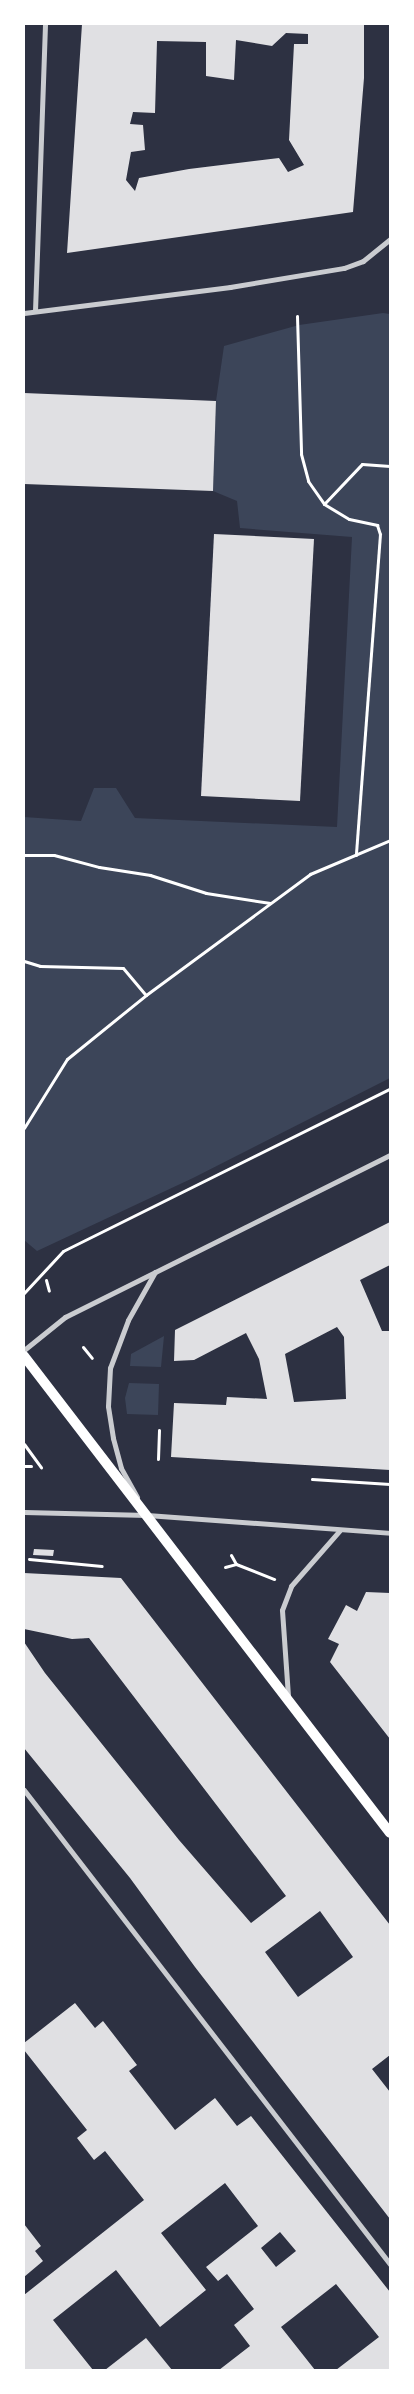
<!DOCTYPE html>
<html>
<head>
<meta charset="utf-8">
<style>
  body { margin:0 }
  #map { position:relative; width:414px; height:2394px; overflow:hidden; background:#2d3142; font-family:Raleway,sans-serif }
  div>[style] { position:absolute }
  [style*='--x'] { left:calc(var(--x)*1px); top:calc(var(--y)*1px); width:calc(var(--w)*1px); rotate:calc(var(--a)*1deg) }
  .green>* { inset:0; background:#3c4559 }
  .building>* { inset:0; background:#e0e0e3 }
  .path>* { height:3px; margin:-1.5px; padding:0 1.5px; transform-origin:1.5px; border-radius:1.5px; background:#fff }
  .minor>* { height:5px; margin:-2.5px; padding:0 2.5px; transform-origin:2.5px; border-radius:2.5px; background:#caccd0 }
  .secondary>* { height:10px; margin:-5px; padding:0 5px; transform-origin:5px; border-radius:5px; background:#fff }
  span { translate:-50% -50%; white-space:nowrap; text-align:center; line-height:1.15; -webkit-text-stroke:4px #fff; paint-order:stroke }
  .frame { position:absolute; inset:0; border:25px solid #fff; pointer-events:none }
</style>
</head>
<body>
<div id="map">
  <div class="green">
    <div style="clip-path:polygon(383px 313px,390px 314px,390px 1078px,193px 1178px,37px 1251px,24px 1240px,24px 817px,81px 821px,94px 788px,116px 788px,135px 818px,337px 827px,352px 537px,240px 528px,237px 501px,213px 491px,216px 401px,224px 346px,299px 325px)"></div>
    <div style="clip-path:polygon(164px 1336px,161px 1367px,130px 1366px,131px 1354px)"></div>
    <div style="clip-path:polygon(129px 1383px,159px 1384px,158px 1415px,127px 1414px,125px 1398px)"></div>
  </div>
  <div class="building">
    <div style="clip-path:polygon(evenodd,82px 24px,364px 24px,364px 78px,353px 212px,67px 253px,82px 24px,286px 33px,308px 34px,308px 44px,294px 44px,289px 140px,304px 165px,288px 172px,279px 158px,189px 169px,139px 178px,135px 191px,126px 180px,131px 152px,145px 150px,143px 125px,130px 124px,133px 112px,155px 113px,157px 41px,206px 42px,206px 76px,234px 80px,236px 40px,272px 46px,286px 33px)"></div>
    <div style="clip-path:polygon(24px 393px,216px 401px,213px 491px,24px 484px)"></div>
    <div style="clip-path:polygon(214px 534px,314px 539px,300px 801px,201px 796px)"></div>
    <div style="clip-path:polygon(evenodd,390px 1222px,390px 1265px,360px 1280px,382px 1331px,390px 1331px,390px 1470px,171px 1457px,174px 1403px,226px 1405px,227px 1397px,267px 1399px,259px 1359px,246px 1333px,194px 1360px,174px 1361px,175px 1330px,390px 1222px,337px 1327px,344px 1337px,346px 1399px,294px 1402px,285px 1354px,337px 1327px)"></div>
    <div style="clip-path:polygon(34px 1549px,54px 1550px,53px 1556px,33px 1555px)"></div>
    <div style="clip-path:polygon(evenodd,24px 1573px,121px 1578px,390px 1925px,390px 2055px,372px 2069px,390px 2092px,390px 2219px,195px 1967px,130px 1878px,24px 1748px,24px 1642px,45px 1673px,179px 1840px,251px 1923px,286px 1896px,89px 1638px,72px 1639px,24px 1629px,24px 1573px,320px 1911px,353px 1957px,298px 1997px,265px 1952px,320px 1911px)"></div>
    <div style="clip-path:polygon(366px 1592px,390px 1593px,390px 1739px,330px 1662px,339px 1644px,328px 1639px,346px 1605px,357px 1611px)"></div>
    <div style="clip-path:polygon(evenodd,75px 2003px,95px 2028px,103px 2021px,137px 2065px,129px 2071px,175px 2130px,215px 2098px,237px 2126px,251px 2116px,390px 2292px,390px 2370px,336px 2370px,379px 2337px,336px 2284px,281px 2327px,315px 2370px,219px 2370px,250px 2346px,234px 2325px,254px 2309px,227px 2274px,218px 2281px,206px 2267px,258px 2226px,225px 2183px,161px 2233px,206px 2290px,160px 2327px,116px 2270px,53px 2320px,93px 2370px,24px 2370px,24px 2295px,144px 2200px,105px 2151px,94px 2160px,77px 2138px,87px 2130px,24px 2050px,24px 2043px,75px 2003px,280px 2232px,296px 2251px,276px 2267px,261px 2248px,280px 2232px)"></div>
    <div style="clip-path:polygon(24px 2224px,41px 2246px,35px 2251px,43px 2261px,24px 2277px)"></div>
    <div style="clip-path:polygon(146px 2338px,172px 2370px,105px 2370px)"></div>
  </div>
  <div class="path">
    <div style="--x:297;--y:316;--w:138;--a:88.3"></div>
    <div style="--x:301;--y:454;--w:28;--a:75"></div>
    <div style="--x:308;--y:481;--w:28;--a:55"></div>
    <div style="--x:324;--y:504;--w:29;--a:31"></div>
    <div style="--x:349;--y:519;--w:29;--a:12"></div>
    <div style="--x:377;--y:525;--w:9;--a:72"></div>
    <div style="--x:380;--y:534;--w:322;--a:94.3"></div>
    <div style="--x:324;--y:504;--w:55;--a:-46.5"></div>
    <div style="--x:362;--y:464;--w:28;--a:4"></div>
    <div style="--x:24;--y:855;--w:30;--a:0"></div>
    <div style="--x:54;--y:855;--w:47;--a:14.9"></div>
    <div style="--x:99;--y:867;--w:52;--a:8.9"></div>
    <div style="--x:150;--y:875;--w:59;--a:17.8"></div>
    <div style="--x:206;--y:893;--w:65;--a:8.9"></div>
    <div style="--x:24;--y:961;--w:17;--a:17"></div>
    <div style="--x:40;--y:966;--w:83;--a:1.4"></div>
    <div style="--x:123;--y:968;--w:35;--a:50"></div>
    <div style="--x:24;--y:1128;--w:81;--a:-58.1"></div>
    <div style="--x:67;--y:1059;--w:102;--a:-39"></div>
    <div style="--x:146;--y:995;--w:204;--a:-36.4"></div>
    <div style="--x:310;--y:874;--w:87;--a:-23"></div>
    <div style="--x:46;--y:1280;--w:11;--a:75"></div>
    <div style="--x:24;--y:1293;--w:57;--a:-47.1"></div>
    <div style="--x:63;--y:1251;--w:365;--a:-26.4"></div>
    <div style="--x:83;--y:1347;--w:14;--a:51"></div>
    <div style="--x:24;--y:1444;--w:29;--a:54"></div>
    <div style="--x:158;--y:1459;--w:29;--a:-88"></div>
    <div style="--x:24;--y:1466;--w:7;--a:0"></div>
    <div style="--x:312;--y:1479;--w:78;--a:3.7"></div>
    <div style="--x:231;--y:1555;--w:10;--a:61"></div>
    <div style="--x:29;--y:1559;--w:73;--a:5.5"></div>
    <div style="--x:225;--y:1567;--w:11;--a:-15"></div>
    <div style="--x:236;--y:1564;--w:41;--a:21.5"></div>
  </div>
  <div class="minor">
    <div style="--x:35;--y:311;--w:287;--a:-88"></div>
    <div style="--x:24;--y:313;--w:208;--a:-7.2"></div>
    <div style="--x:230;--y:287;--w:116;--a:-9.5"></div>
    <div style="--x:344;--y:268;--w:20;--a:-20"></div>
    <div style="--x:363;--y:261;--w:35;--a:-39"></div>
    <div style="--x:24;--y:1350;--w:53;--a:-38.8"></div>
    <div style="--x:65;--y:1317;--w:363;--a:-26.5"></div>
    <div style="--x:137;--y:1497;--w:33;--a:-119"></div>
    <div style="--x:121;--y:1468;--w:31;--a:-105"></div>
    <div style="--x:113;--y:1438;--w:32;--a:-99"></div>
    <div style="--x:108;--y:1406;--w:38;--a:-87"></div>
    <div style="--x:110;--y:1368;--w:51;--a:-69.4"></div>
    <div style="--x:128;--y:1320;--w:55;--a:-60.6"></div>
    <div style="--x:24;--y:1512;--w:123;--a:1.4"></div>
    <div style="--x:147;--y:1515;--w:244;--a:4.2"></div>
    <div style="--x:288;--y:1696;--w:86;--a:-94"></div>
    <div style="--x:282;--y:1610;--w:26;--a:-69"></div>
    <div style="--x:291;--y:1586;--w:74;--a:-48.8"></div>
    <div style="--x:24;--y:1790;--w:599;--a:52.33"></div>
  </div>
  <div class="secondary">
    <div style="--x:24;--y:1356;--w:601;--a:52.5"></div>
  </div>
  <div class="frame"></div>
</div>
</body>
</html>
